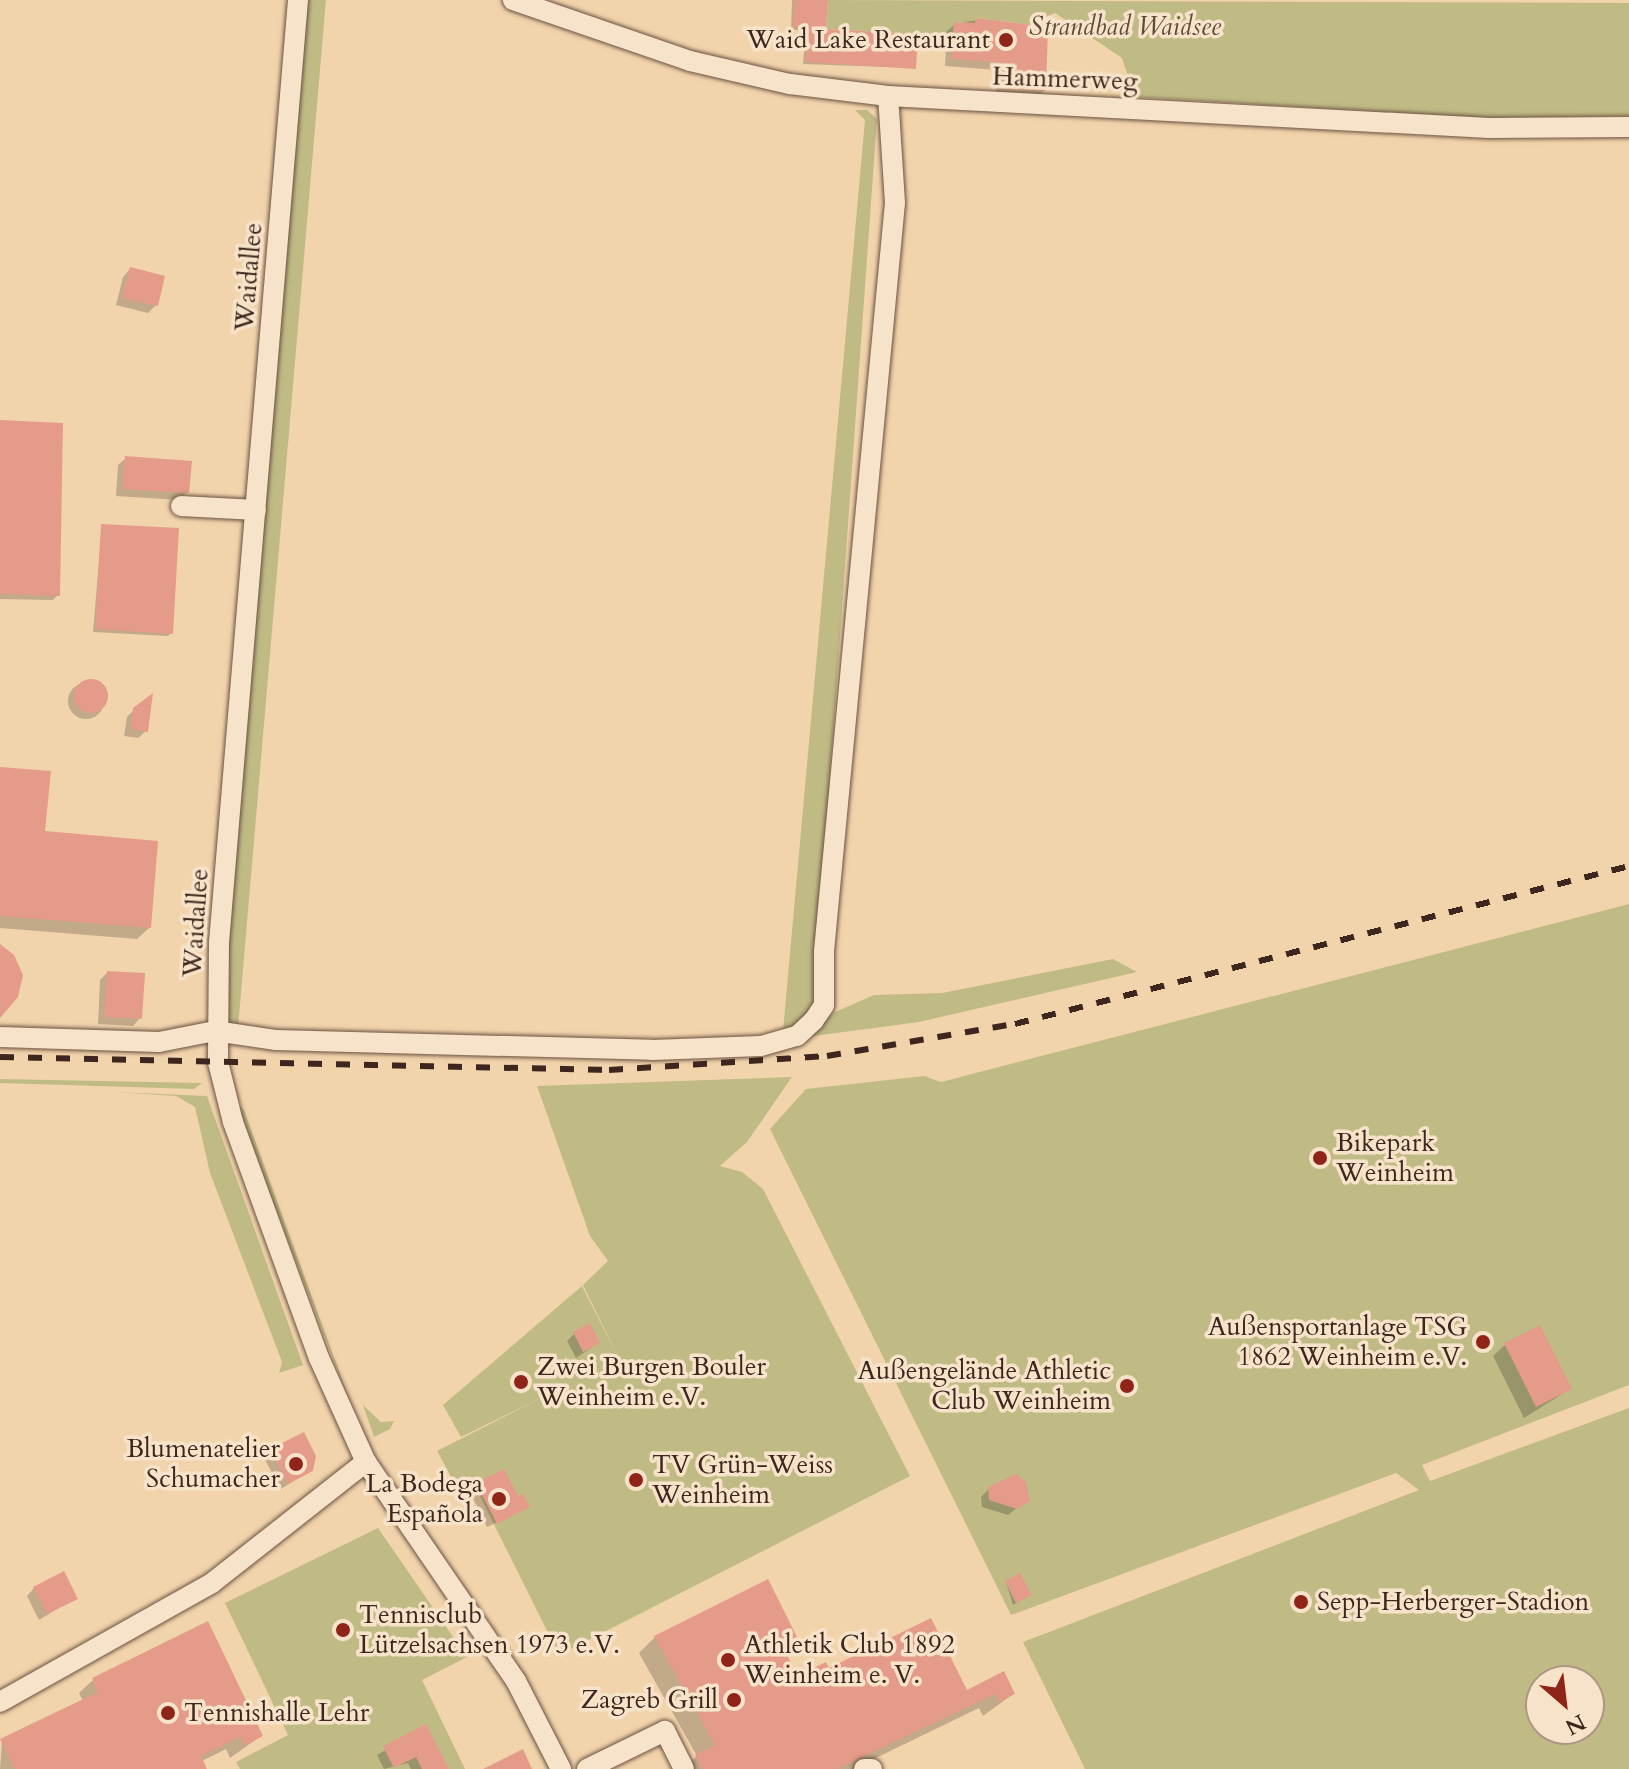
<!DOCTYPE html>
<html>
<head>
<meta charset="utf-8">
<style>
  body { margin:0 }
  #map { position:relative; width:1629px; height:1769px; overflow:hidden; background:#f2d4ac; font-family:Cardo,serif }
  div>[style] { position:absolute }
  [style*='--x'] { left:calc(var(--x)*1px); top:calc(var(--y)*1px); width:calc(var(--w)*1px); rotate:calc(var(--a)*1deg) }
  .green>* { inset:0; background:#c0bb85 }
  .shadow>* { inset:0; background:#0003 }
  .round { border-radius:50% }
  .building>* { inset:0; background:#e49b89 }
  .roads { filter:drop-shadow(0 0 2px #6a5241) drop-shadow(0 0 2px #6a5241) }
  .minor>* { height:20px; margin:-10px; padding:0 10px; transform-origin:10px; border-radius:10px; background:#f7e3c9 }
  .rail>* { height:6px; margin-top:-3px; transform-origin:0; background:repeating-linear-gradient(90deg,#3d261d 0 14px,transparent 0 28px) }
  .dots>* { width:22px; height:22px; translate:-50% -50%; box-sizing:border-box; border:4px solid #f7e3c9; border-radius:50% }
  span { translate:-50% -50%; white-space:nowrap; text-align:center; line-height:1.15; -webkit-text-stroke:7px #f7e3c9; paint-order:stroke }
  .park-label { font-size:26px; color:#5e4b37; font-style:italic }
  .poi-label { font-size:26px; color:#3d261d }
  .right { translate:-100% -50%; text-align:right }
  .left { translate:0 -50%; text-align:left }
  .street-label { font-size:26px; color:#3d261d }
  .north { position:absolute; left:1525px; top:1665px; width:80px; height:80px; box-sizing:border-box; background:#f7e3c9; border:2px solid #ad9784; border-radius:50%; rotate:152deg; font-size:22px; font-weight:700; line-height:32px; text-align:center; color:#3d261d }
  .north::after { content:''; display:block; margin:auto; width:28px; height:36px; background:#8f2418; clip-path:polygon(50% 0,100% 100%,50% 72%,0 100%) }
</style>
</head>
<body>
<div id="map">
  <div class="green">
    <div style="clip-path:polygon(306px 0,326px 0,238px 1028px,222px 1015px)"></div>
    <div style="clip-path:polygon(828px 0,1629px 3px,1629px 116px,1486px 118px,1135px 97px,1122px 58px,1055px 13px,1045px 17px,1048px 27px,976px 18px,975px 23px,954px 22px,952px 43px,918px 40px,918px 34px,826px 29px)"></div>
    <div style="clip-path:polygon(855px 110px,867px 110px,877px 119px,814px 1000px,803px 1023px,783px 1031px,865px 120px)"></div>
    <div style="clip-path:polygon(evenodd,1629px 904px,1629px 1385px,1422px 1465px,1430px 1481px,1629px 1408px,1629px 1769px,1085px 1769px,1023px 1642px,1419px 1490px,1396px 1473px,1011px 1615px,770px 1129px,806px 1089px,924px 1076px,941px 1082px,1629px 904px,1541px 1681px,1589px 1681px,1589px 1729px,1541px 1729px,1541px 1681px)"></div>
    <div style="clip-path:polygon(1113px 959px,1137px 972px,919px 1022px,806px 1037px,835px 1012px,874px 995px,942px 993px)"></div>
    <div style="clip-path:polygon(792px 1077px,747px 1142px,720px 1166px,742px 1172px,763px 1189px,910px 1476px,559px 1655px,470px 1476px,455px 1484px,437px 1451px,547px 1395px,461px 1437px,443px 1405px,582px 1286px,619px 1359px,583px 1285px,608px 1261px,590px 1236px,537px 1086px)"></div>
    <div style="clip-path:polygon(0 1079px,202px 1083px,194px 1089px,0 1083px)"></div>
    <div style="clip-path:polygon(115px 1092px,207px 1096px,303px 1365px,279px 1373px,282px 1362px,210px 1173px,195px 1107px,176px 1096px)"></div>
    <div style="clip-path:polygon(241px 1107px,244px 1110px,357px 1421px,238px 1110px)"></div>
    <div style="clip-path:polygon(363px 1405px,381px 1422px,394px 1421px,390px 1429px,374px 1437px)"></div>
    <div style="clip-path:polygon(378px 1528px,467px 1657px,422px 1680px,465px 1769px,240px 1769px,236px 1762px,288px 1735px,225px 1603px)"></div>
  </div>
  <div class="shadow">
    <div style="clip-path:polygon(792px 0,826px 0,824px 31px,914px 68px,803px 64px,806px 30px,791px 30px)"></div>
    <div style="clip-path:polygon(976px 20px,1044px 91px,1036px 98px,996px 96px,997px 70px,945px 66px,947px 31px,955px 24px)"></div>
    <div style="clip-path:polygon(130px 269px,156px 305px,148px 313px,116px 305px,123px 277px)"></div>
    <div style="clip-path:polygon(0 422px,58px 595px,53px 600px,0 599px)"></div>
    <div style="clip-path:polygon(126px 458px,187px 492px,179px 500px,116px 496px,118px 465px)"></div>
    <div style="clip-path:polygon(102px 526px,171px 633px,168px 636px,93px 632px)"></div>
    <div class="round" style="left:68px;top:683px;width:36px;height:36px"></div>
    <div style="clip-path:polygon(135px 709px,146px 731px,138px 738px,124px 736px,127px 717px)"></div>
    <div style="clip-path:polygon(0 769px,43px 833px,149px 928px,137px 939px,0 928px)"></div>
    <div style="clip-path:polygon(107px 973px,140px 1018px,133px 1026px,98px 1024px,100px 980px)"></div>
    <div style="clip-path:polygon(574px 1334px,598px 1343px,576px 1358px,567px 1341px)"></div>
    <div style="clip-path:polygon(1505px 1345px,1570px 1389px,1524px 1418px,1493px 1356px)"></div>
    <div style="clip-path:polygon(272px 1450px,311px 1470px,281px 1489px,264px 1458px)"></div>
    <div style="clip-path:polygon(477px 1485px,517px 1499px,528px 1507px,487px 1527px,470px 1492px)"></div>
    <div style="clip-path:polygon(989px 1489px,1027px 1500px,1008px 1515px,982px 1507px,981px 1497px)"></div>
    <div style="clip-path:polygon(1006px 1582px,1030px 1595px,1013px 1605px)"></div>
    <div style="clip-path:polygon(34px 1588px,75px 1598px,39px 1620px,27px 1596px)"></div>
    <div style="clip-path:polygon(655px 1637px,794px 1637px,782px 1649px,796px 1679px,828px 1671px,966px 1693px,1013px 1694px,983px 1716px,979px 1708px,853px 1769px,684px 1769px,697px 1756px,639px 1653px)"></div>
    <div style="clip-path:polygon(93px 1680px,261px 1736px,230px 1758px,226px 1749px,202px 1761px,205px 1769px,0 1769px,2px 1741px,83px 1701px,79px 1693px)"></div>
    <div style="clip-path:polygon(425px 1727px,429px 1769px,411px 1769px,408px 1763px,384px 1769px,377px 1755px)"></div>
  </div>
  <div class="building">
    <div style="clip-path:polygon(795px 0,828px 0,826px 29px,918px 34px,916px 69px,806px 62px,808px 28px,793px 27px)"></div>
    <div style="clip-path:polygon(976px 18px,1048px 27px,1046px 91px,1002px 89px,1004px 63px,952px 59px,954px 22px,975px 23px)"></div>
    <div style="clip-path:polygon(130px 267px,165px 276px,158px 306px,122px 298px)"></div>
    <div style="clip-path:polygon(0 420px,63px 423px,60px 596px,0 594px)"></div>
    <div style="clip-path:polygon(125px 456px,192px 461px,189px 493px,122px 489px)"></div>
    <div style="clip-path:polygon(101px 524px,179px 528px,173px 634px,95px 629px)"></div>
    <div class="round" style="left:74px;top:679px;width:34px;height:34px"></div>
    <div style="clip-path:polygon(153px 693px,148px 732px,131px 729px,133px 708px)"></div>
    <div style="clip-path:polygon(0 767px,51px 771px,45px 831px,158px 841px,151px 928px,0 916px)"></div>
    <div style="clip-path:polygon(0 944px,14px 955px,23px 975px,18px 997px,0 1018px)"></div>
    <div style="clip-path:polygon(107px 971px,145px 973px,142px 1019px,104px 1017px)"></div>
    <div style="clip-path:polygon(590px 1323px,600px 1343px,583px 1352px,573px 1332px)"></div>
    <div style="clip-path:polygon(1540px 1325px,1572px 1389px,1536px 1407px,1504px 1343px)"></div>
    <div style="clip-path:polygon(304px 1432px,316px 1456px,313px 1471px,288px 1484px,270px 1449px)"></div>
    <div style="clip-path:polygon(504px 1469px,518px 1496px,523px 1493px,530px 1507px,497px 1524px,476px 1483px)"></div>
    <div style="clip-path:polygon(1016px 1474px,1026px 1482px,1030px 1501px,1017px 1509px,989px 1500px,988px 1487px)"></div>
    <div style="clip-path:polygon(64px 1571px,78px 1599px,47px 1614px,33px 1587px)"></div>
    <div style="clip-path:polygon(1020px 1573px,1032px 1595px,1016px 1603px,1005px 1581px)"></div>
    <div style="clip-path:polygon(768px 1579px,797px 1637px,782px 1644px,797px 1676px,826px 1662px,829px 1668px,931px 1618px,967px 1690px,1004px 1671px,1015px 1694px,999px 1702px,995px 1694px,837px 1769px,702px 1769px,695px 1755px,715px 1745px,654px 1636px)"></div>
    <div style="clip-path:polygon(208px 1621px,263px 1736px,244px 1746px,240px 1737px,201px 1756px,207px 1769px,15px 1769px,0 1739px,98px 1692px,92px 1678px)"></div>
    <div style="clip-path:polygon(426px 1724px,449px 1769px,422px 1769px,416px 1757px,394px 1768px,383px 1746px)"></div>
    <div style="clip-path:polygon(523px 1749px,532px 1769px,483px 1769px)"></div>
  </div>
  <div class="roads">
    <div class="minor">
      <div style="--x:298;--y:0;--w:945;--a:94.79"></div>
      <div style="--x:219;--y:942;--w:120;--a:90.5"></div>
      <div style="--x:218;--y:1062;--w:62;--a:76"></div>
      <div style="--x:233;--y:1122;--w:251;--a:70"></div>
      <div style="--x:319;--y:1358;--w:114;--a:65.7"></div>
      <div style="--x:366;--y:1462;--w:265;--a:55.6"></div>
      <div style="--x:516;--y:1681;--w:99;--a:62.9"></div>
      <div style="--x:513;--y:0;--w:187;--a:19"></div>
      <div style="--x:690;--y:61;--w:103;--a:13"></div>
      <div style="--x:790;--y:84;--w:99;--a:7"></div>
      <div style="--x:888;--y:96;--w:602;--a:3.05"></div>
      <div style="--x:1489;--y:128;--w:140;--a:-0.4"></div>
      <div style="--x:181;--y:506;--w:75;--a:3.1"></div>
      <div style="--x:0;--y:1037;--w:159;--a:1.8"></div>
      <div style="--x:159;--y:1042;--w:57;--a:-11.1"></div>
      <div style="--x:215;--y:1031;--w:62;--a:8.4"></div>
      <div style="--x:276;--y:1040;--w:376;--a:1.5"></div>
      <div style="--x:652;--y:1050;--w:109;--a:-2.1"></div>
      <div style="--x:761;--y:1046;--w:37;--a:-16"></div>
      <div style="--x:797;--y:1036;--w:23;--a:-43"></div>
      <div style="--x:814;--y:1020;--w:18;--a:-56"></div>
      <div style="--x:824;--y:1005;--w:54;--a:-90"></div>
      <div style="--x:824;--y:951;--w:751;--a:-84.58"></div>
      <div style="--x:895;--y:203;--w:107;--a:-93.7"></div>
      <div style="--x:0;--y:1702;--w:243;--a:-29.3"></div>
      <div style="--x:212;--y:1583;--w:196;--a:-38.2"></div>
      <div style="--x:587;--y:1769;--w:87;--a:-26"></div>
      <div style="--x:665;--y:1731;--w:42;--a:63.4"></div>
      <div style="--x:864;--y:1769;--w:8;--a:0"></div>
    </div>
  </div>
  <div class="rail">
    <div style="--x:0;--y:1057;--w:609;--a:1.22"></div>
    <div style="--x:609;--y:1070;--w:218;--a:-3.7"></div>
    <div style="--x:827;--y:1056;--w:191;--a:-9.7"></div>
    <div style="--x:1015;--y:1024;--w:634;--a:-14.43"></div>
  </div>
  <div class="dots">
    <div style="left:1006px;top:40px;background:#8f2418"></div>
    <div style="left:1320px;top:1158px;background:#8f2418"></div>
    <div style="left:1483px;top:1342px;background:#8f2418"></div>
    <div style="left:521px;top:1382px;background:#8f2418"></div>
    <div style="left:1127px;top:1386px;background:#8f2418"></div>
    <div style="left:296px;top:1464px;background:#8f2418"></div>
    <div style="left:636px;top:1480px;background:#8f2418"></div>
    <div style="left:499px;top:1499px;background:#8f2418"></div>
    <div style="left:1301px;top:1602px;background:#8f2418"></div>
    <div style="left:343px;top:1630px;background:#8f2418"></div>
    <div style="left:728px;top:1660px;background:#8f2418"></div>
    <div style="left:734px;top:1700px;background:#8f2418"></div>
    <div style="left:168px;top:1713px;background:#8f2418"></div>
  </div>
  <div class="park-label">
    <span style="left:1125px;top:27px">Strandbad Waidsee</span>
  </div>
  <div class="poi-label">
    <span class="right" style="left:990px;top:40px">Waid Lake Restaurant</span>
    <span class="left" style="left:1336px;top:1158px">Bikepark<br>Weinheim</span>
    <span class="right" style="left:1467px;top:1342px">Außensportanlage TSG<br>1862 Weinheim e.V.</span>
    <span class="left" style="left:537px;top:1382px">Zwei Burgen Bouler<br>Weinheim e.V.</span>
    <span class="right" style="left:1111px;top:1386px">Außengelände Athletic<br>Club Weinheim</span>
    <span class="right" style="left:280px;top:1464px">Blumenatelier<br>Schumacher</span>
    <span class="left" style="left:652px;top:1480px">TV Grün-Weiss<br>Weinheim</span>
    <span class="right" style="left:483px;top:1499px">La Bodega<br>Española</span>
    <span class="left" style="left:1317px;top:1602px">Sepp-Herberger-Stadion</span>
    <span class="left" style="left:359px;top:1630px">Tennisclub<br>Lützelsachsen 1973 e.V.</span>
    <span class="left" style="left:744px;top:1660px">Athletik Club 1892<br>Weinheim e. V.</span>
    <span class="right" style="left:718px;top:1700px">Zagreb Grill</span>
    <span class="left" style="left:184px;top:1713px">Tennishalle Lehr</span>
  </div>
  <div class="street-label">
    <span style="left:1065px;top:79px;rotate:2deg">Hammerweg</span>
    <span style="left:249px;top:277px;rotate:-85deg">Waidallee</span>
    <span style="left:196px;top:923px;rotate:-86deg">Waidallee</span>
  </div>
  <div class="north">N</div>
</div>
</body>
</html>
